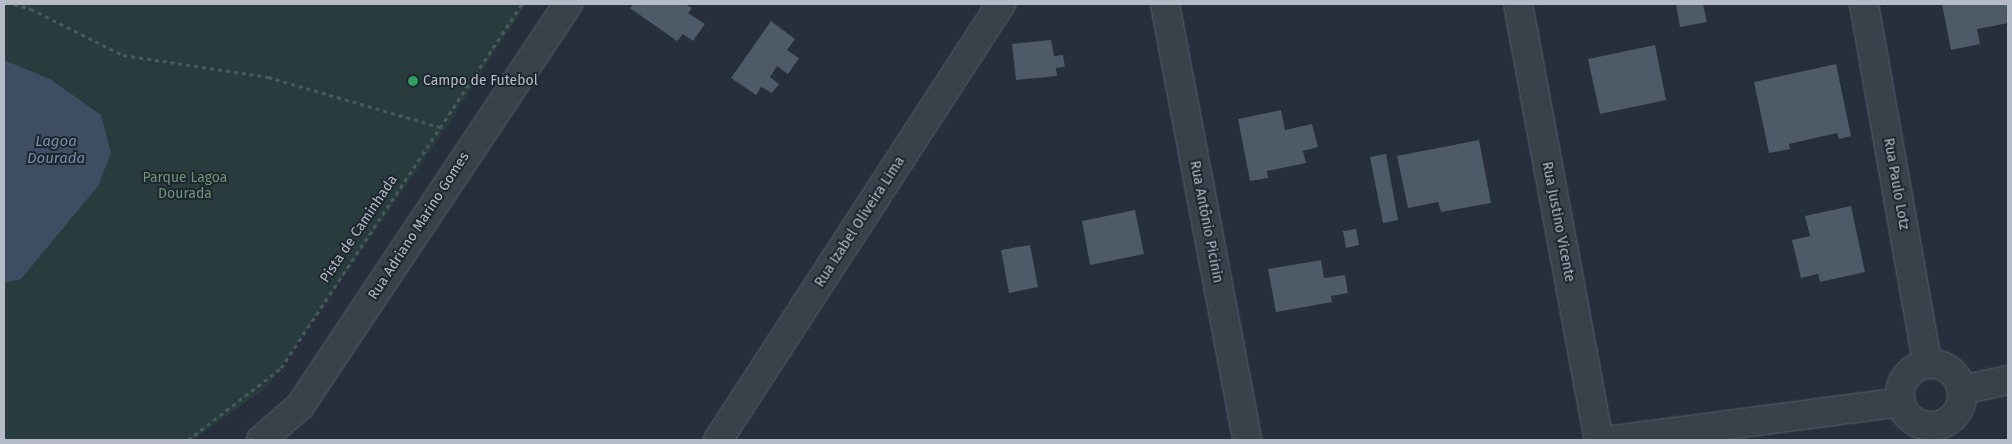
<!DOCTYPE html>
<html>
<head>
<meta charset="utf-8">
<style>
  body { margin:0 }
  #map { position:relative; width:2012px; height:444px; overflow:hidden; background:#262f3b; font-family:"Fira Sans",sans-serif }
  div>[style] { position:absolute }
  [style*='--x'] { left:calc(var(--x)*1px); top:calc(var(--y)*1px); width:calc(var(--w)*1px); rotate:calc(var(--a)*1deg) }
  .green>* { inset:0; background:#283c3d }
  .water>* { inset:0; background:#3d4e63 }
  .building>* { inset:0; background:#4e5a67 }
  .path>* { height:3px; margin-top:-1.5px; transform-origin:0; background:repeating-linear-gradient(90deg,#47595b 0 4px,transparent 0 8px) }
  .roads { filter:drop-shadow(0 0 1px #575f69) drop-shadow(0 0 1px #575f69) }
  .minor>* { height:28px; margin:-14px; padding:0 14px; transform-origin:14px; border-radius:14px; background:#39414b }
  .minor>.ring { margin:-14px; padding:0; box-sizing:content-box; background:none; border:28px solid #39414b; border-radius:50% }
  .dots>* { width:14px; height:14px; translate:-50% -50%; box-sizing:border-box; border:2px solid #1e2630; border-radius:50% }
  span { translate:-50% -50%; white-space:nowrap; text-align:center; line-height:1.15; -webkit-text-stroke:4px #1e2630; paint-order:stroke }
  .poi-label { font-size:14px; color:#b5bcc7 }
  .left { translate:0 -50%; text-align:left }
  .park-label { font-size:14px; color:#6e9676 }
  .street-label { font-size:14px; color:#b5bcc7 }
  .water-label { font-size:15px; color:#788ea8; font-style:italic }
  .frame { position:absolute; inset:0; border:5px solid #b5bcc7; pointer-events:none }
</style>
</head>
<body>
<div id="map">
  <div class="green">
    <div style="clip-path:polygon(4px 4px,526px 4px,444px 131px,268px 386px,194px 440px,4px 440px)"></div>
  </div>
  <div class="water">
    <div style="clip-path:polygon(4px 60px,50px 79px,101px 115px,111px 153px,98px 186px,21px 279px,4px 283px)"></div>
  </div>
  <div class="building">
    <div style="clip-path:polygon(634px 4px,685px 4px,692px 8px,688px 13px,705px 24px,693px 41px,683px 34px,677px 41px,630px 8px)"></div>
    <div style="clip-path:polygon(1676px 4px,1703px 4px,1707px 22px,1680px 27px)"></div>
    <div style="clip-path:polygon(1942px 4px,2008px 4px,2008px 23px,1977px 29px,1980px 44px,1951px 50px)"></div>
    <div style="clip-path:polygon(771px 21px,795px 39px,787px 50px,799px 58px,788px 74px,777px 66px,770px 77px,779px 84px,772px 93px,761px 87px,756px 95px,731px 78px)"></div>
    <div style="clip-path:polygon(1051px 40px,1054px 56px,1063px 55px,1065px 67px,1056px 68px,1057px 76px,1016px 80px,1012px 44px)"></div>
    <div style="clip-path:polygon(1655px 45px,1666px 100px,1600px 114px,1588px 59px)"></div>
    <div style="clip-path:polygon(1836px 64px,1851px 136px,1839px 139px,1837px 133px,1789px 144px,1790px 149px,1769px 153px,1754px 82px)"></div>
    <div style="clip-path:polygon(1281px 110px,1285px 130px,1312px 124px,1318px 147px,1303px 151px,1306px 163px,1267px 171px,1268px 178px,1250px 181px,1238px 119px)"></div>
    <div style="clip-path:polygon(1479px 140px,1491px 203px,1441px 212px,1438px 202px,1408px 208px,1397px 156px)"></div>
    <div style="clip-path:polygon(1386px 154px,1398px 220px,1383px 223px,1370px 157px)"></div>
    <div style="clip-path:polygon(1851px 206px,1865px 272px,1820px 282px,1818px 274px,1801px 278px,1792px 240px,1810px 236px,1805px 216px)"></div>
    <div style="clip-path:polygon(1135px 210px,1144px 254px,1090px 265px,1082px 221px)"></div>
    <div style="clip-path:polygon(1356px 229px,1359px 245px,1346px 248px,1343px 231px)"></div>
    <div style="clip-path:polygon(1030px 245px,1038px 287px,1009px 293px,1001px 250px)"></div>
    <div style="clip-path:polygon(1321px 260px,1324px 278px,1345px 275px,1348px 293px,1331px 296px,1332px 302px,1276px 312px,1268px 269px)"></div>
  </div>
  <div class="path">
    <div style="--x:14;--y:4;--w:18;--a:16"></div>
    <div style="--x:31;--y:9;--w:103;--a:26.6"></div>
    <div style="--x:123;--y:55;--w:147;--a:8.6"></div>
    <div style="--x:268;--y:77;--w:179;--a:16.2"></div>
    <div style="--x:188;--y:440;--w:118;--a:-37.7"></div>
    <div style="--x:281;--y:368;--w:437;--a:-56.5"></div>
  </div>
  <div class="roads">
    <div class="minor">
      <div style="--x:1165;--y:4;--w:444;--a:79.3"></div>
      <div style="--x:1518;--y:4;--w:443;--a:79.5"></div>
      <div style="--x:1864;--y:4;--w:364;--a:80"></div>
      <div class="ring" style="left:1900px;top:364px;width:34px;height:34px"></div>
      <div style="--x:1962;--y:390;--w:47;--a:-12.3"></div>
      <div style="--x:261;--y:440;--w:52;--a:-41.1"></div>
      <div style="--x:300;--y:406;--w:483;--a:-56.3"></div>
      <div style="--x:718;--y:440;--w:520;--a:-57.01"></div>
      <div style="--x:1613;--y:440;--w:290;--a:-7.5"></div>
    </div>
  </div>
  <div class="dots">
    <div style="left:413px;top:81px;background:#2e9e5b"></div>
  </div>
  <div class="poi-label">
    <span class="left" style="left:423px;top:81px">Campo de Futebol</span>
  </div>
  <div class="park-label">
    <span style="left:185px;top:186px">Parque Lagoa<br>Dourada</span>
  </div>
  <div class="street-label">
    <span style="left:1896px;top:184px;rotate:80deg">Rua Paulo Lotz</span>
    <span style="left:860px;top:222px;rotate:-57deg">Rua Izabel Oliveira Lima</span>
    <span style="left:1206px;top:222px;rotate:79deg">Rua Antônio Picinin</span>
    <span style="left:1558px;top:222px;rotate:79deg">Rua Justino Vicente</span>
    <span style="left:419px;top:226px;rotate:-57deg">Rua Adriano Marino Gomes</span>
    <span style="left:359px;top:229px;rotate:-56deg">Pista de Caminhada</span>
  </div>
  <div class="water-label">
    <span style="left:56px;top:150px">Lagoa<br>Dourada</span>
  </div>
  <div class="frame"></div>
</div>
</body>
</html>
